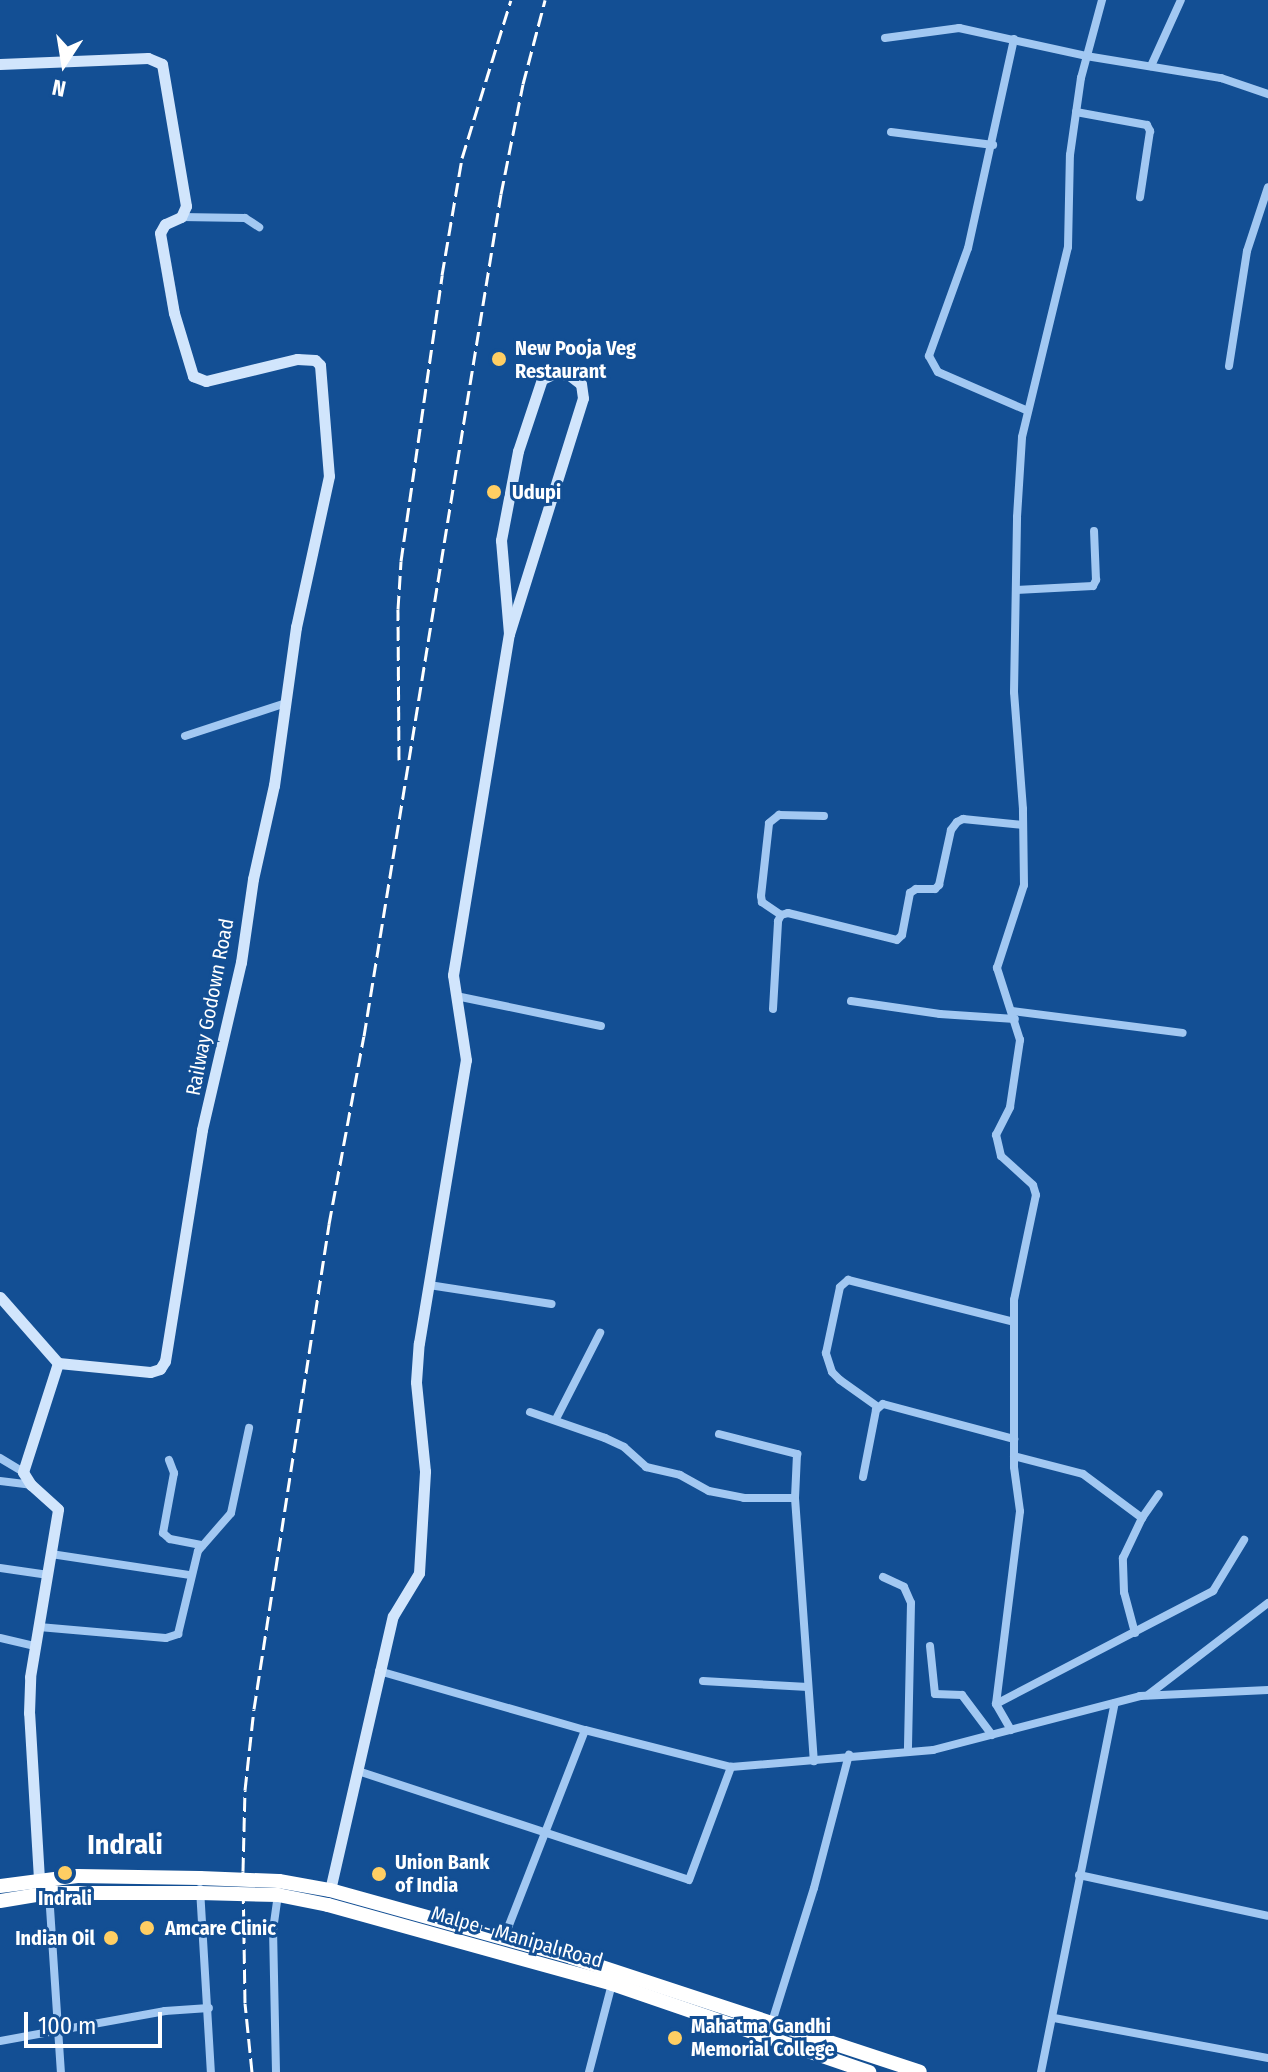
<!DOCTYPE html>
<html>
<head>
<meta charset="utf-8">
<style>
  body { margin:0 }
  #map { position:relative; width:1268px; height:2072px; overflow:hidden; background:#134f94; font-family:"Fira Sans Condensed",sans-serif }
  div>[style] { position:absolute }
  [style*='--x'] { left:calc(var(--x)*1px); top:calc(var(--y)*1px); width:calc(var(--w)*1px); rotate:calc(var(--a)*1deg) }
  .street>* { height:8px; margin:-4px; padding:0 4px; transform-origin:4px; border-radius:4px; background:#a2c8f2 }
  .secondary>* { height:11px; margin:-5.5px; padding:0 5.5px; transform-origin:5.5px; border-radius:5.5px; background:#d1e5fc }
  .highway>* { height:14px; margin:-7px; padding:0 7px; transform-origin:7px; border-radius:7px; background:#fff }
  .rail>* { height:3px; margin-top:-1.5px; transform-origin:0; background:repeating-linear-gradient(90deg,#fff 0 14px,transparent 0 20px) }
  .highway-bridge>* { height:14px; margin:-7px; padding:0 7px; transform-origin:7px; border-radius:7px; background:#fff }
  .dots>* { width:22px; height:22px; translate:-50% -50%; box-sizing:border-box; border:4px solid #134f94; border-radius:50% }
  span { translate:-50% -50%; white-space:nowrap; text-align:center; line-height:1.15; -webkit-text-stroke:6px #134f94; paint-order:stroke }
  .poi-label { font-size:20px; color:#fff; font-weight:700 }
  .left { translate:0 -50%; text-align:left }
  .right { translate:-100% -50%; text-align:right }
  .street-label { font-size:20px; color:#fff }
  .district-label { font-size:28px; color:#fff; font-weight:700 }
  .north { position:absolute; left:24px; top:24px; width:80px; height:80px; -webkit-text-stroke:6px #134f94; paint-order:stroke; rotate:192deg; font-size:22px; font-weight:700; line-height:32px; text-align:center; color:#fff }
  .north::after { content:''; display:block; margin:auto; width:28px; height:36px; background:#fff; clip-path:polygon(50% 0,100% 100%,50% 72%,0 100%) }
  .scale { position:absolute; left:24px; top:2012px; width:138px; height:36px; box-sizing:border-box; border:4px solid #fff; border-top:0; padding-left:10px; font-size:24px; line-height:28px; white-space:nowrap; color:#fff; -webkit-text-stroke:6px #134f94; paint-order:stroke }
</style>
</head>
<body>
<div id="map">
  <div class="street">
    <div style="--x:885;--y:38;--w:75;--a:-7.7"></div>
    <div style="--x:959;--y:28;--w:130;--a:12.4"></div>
    <div style="--x:1086;--y:56;--w:137;--a:9.3"></div>
    <div style="--x:1221;--y:78;--w:50;--a:18.8"></div>
    <div style="--x:1014;--y:39;--w:214;--a:102.4"></div>
    <div style="--x:968;--y:248;--w:115;--a:109.9"></div>
    <div style="--x:929;--y:356;--w:18;--a:61"></div>
    <div style="--x:938;--y:372;--w:98;--a:23.4"></div>
    <div style="--x:1151;--y:66;--w:72;--a:-65.6"></div>
    <div style="--x:1076;--y:112;--w:72;--a:10.4"></div>
    <div style="--x:1147;--y:125;--w:7;--a:63"></div>
    <div style="--x:1150;--y:131;--w:67;--a:98.6"></div>
    <div style="--x:891;--y:132;--w:103;--a:7.3"></div>
    <div style="--x:181;--y:217;--w:64;--a:0.9"></div>
    <div style="--x:245;--y:218;--w:17;--a:33"></div>
    <div style="--x:1229;--y:366;--w:116;--a:-81.1"></div>
    <div style="--x:1247;--y:251;--w:67;--a:-71.8"></div>
    <div style="--x:1016;--y:590;--w:77;--a:-3"></div>
    <div style="--x:1093;--y:586;--w:7;--a:-63"></div>
    <div style="--x:1096;--y:580;--w:49;--a:-92.3"></div>
    <div style="--x:185;--y:736;--w:103;--a:-18.1"></div>
    <div style="--x:781;--y:915;--w:23;--a:-146"></div>
    <div style="--x:762;--y:902;--w:6;--a:-99"></div>
    <div style="--x:761;--y:896;--w:73;--a:-83.7"></div>
    <div style="--x:769;--y:823;--w:13;--a:-39"></div>
    <div style="--x:779;--y:815;--w:45;--a:1.3"></div>
    <div style="--x:456;--y:996;--w:148;--a:11.7"></div>
    <div style="--x:851;--y:1001;--w:90;--a:8.3"></div>
    <div style="--x:940;--y:1014;--w:75;--a:3.8"></div>
    <div style="--x:773;--y:1009;--w:88;--a:-86.7"></div>
    <div style="--x:778;--y:921;--w:7;--a:-63"></div>
    <div style="--x:781;--y:915;--w:7;--a:-16"></div>
    <div style="--x:788;--y:913;--w:112;--a:13.9"></div>
    <div style="--x:897;--y:940;--w:7;--a:-45"></div>
    <div style="--x:902;--y:935;--w:43;--a:-79.2"></div>
    <div style="--x:910;--y:893;--w:7;--a:-34"></div>
    <div style="--x:916;--y:889;--w:19;--a:0"></div>
    <div style="--x:935;--y:889;--w:6;--a:-45"></div>
    <div style="--x:939;--y:885;--w:56;--a:-77.7"></div>
    <div style="--x:951;--y:830;--w:10;--a:-53"></div>
    <div style="--x:957;--y:822;--w:7;--a:-27"></div>
    <div style="--x:963;--y:819;--w:60;--a:5.7"></div>
    <div style="--x:1012;--y:1011;--w:172;--a:7.3"></div>
    <div style="--x:429;--y:1285;--w:124;--a:8.8"></div>
    <div style="--x:878;--y:1407;--w:47;--a:-144.6"></div>
    <div style="--x:840;--y:1380;--w:11;--a:-135"></div>
    <div style="--x:832;--y:1372;--w:20;--a:-108"></div>
    <div style="--x:826;--y:1353;--w:67;--a:-78"></div>
    <div style="--x:840;--y:1287;--w:11;--a:-41"></div>
    <div style="--x:848;--y:1280;--w:171;--a:14.2"></div>
    <div style="--x:530;--y:1412;--w:79;--a:19.1"></div>
    <div style="--x:605;--y:1438;--w:21;--a:25"></div>
    <div style="--x:624;--y:1447;--w:30;--a:42"></div>
    <div style="--x:646;--y:1467;--w:35;--a:13"></div>
    <div style="--x:680;--y:1475;--w:33;--a:29"></div>
    <div style="--x:709;--y:1491;--w:36;--a:11"></div>
    <div style="--x:744;--y:1498;--w:51;--a:0"></div>
    <div style="--x:556;--y:1419;--w:97;--a:-62.9"></div>
    <div style="--x:719;--y:1434;--w:81;--a:14.4"></div>
    <div style="--x:797;--y:1454;--w:44;--a:92.6"></div>
    <div style="--x:795;--y:1498;--w:264;--a:85.9"></div>
    <div style="--x:1014;--y:1456;--w:71;--a:14.6"></div>
    <div style="--x:1083;--y:1474;--w:74;--a:36.7"></div>
    <div style="--x:0;--y:1458;--w:27;--a:31"></div>
    <div style="--x:169;--y:1460;--w:14;--a:69"></div>
    <div style="--x:174;--y:1473;--w:61;--a:100.4"></div>
    <div style="--x:163;--y:1533;--w:9;--a:41"></div>
    <div style="--x:170;--y:1539;--w:33;--a:11"></div>
    <div style="--x:863;--y:1477;--w:68;--a:-79"></div>
    <div style="--x:876;--y:1410;--w:9;--a:-41"></div>
    <div style="--x:883;--y:1404;--w:136;--a:15"></div>
    <div style="--x:0;--y:1481;--w:31;--a:7"></div>
    <div style="--x:51;--y:1554;--w:141;--a:8.6"></div>
    <div style="--x:0;--y:1568;--w:49;--a:8.3"></div>
    <div style="--x:883;--y:1577;--w:23;--a:25"></div>
    <div style="--x:904;--y:1587;--w:17;--a:66"></div>
    <div style="--x:911;--y:1603;--w:149;--a:91.2"></div>
    <div style="--x:39;--y:1627;--w:127;--a:5"></div>
    <div style="--x:166;--y:1638;--w:13;--a:-18"></div>
    <div style="--x:178;--y:1634;--w:85;--a:-76.5"></div>
    <div style="--x:198;--y:1551;--w:50;--a:-49"></div>
    <div style="--x:231;--y:1513;--w:87;--a:-78"></div>
    <div style="--x:1135;--y:1633;--w:42;--a:-105"></div>
    <div style="--x:1124;--y:1592;--w:34;--a:-92"></div>
    <div style="--x:1123;--y:1558;--w:44;--a:-64.6"></div>
    <div style="--x:1142;--y:1518;--w:29;--a:-55"></div>
    <div style="--x:0;--y:1638;--w:36;--a:13"></div>
    <div style="--x:930;--y:1646;--w:48;--a:84.1"></div>
    <div style="--x:935;--y:1694;--w:27;--a:2"></div>
    <div style="--x:962;--y:1695;--w:50;--a:53.1"></div>
    <div style="--x:379;--y:1671;--w:214;--a:16"></div>
    <div style="--x:585;--y:1730;--w:151;--a:14.2"></div>
    <div style="--x:731;--y:1767;--w:203;--a:-4.8"></div>
    <div style="--x:933;--y:1750;--w:214;--a:-14.6"></div>
    <div style="--x:1140;--y:1696;--w:128;--a:-2.7"></div>
    <div style="--x:703;--y:1681;--w:105;--a:3.3"></div>
    <div style="--x:1148;--y:1695;--w:151;--a:-37.5"></div>
    <div style="--x:996;--y:1704;--w:245;--a:-27.5"></div>
    <div style="--x:1213;--y:1591;--w:60;--a:-58.7"></div>
    <div style="--x:1011;--y:1730;--w:30;--a:-120"></div>
    <div style="--x:996;--y:1704;--w:194;--a:-82.9"></div>
    <div style="--x:1020;--y:1511;--w:44;--a:-97.8"></div>
    <div style="--x:1014;--y:1467;--w:167;--a:-90"></div>
    <div style="--x:1014;--y:1300;--w:107;--a:-78.2"></div>
    <div style="--x:1036;--y:1195;--w:10;--a:-107"></div>
    <div style="--x:1033;--y:1185;--w:43;--a:-137.8"></div>
    <div style="--x:1001;--y:1156;--w:22;--a:-103"></div>
    <div style="--x:996;--y:1135;--w:31;--a:-63"></div>
    <div style="--x:1010;--y:1107;--w:68;--a:-81.5"></div>
    <div style="--x:1020;--y:1040;--w:76;--a:-107.7"></div>
    <div style="--x:997;--y:968;--w:87;--a:-72"></div>
    <div style="--x:1024;--y:885;--w:76;--a:-90.8"></div>
    <div style="--x:1023;--y:809;--w:117;--a:-94.4"></div>
    <div style="--x:1014;--y:692;--w:175;--a:-89"></div>
    <div style="--x:1017;--y:517;--w:80;--a:-86.4"></div>
    <div style="--x:1022;--y:437;--w:195;--a:-76.4"></div>
    <div style="--x:1068;--y:247;--w:92;--a:-88.8"></div>
    <div style="--x:1070;--y:155;--w:78;--a:-81.9"></div>
    <div style="--x:1081;--y:78;--w:81;--a:-74.9"></div>
    <div style="--x:358;--y:1771;--w:348;--a:18.2"></div>
    <div style="--x:689;--y:1880;--w:121;--a:-69.6"></div>
    <div style="--x:1079;--y:1875;--w:193;--a:12.2"></div>
    <div style="--x:200;--y:1889;--w:183;--a:86.6"></div>
    <div style="--x:49;--y:1893;--w:179;--a:86.2"></div>
    <div style="--x:504;--y:1938;--w:223;--a:-68.7"></div>
    <div style="--x:1054;--y:2018;--w:218;--a:10.6"></div>
    <div style="--x:772;--y:2022;--w:140;--a:-72.6"></div>
    <div style="--x:814;--y:1888;--w:138;--a:-75.3"></div>
    <div style="--x:0;--y:2041;--w:168;--a:-10.3"></div>
    <div style="--x:165;--y:2011;--w:44;--a:-3.9"></div>
    <div style="--x:276;--y:2072;--w:142;--a:-91.2"></div>
    <div style="--x:273;--y:1930;--w:37;--a:-82"></div>
    <div style="--x:589;--y:2072;--w:91;--a:-75.4"></div>
    <div style="--x:1041;--y:2072;--w:376;--a:-78.7"></div>
  </div>
  <div class="secondary">
    <div style="--x:0;--y:64;--w:148;--a:-2.3"></div>
    <div style="--x:148;--y:58;--w:15;--a:23"></div>
    <div style="--x:162;--y:64;--w:144;--a:80.4"></div>
    <div style="--x:186;--y:206;--w:12;--a:114"></div>
    <div style="--x:181;--y:217;--w:17;--a:156"></div>
    <div style="--x:165;--y:224;--w:10;--a:119"></div>
    <div style="--x:160;--y:233;--w:81;--a:80.1"></div>
    <div style="--x:174;--y:313;--w:66;--a:73.2"></div>
    <div style="--x:193;--y:376;--w:14;--a:21"></div>
    <div style="--x:206;--y:381;--w:94;--a:-13.6"></div>
    <div style="--x:297;--y:359;--w:18;--a:3"></div>
    <div style="--x:315;--y:360;--w:7;--a:45"></div>
    <div style="--x:320;--y:365;--w:111;--a:85.4"></div>
    <div style="--x:329;--y:476;--w:155;--a:102.3"></div>
    <div style="--x:296;--y:627;--w:160;--a:97.9"></div>
    <div style="--x:274;--y:785;--w:96;--a:102.6"></div>
    <div style="--x:253;--y:879;--w:84;--a:98.2"></div>
    <div style="--x:241;--y:962;--w:172;--a:103.1"></div>
    <div style="--x:202;--y:1130;--w:234;--a:99.1"></div>
    <div style="--x:165;--y:1361;--w:9;--a:122"></div>
    <div style="--x:160;--y:1369;--w:10;--a:163"></div>
    <div style="--x:150;--y:1372;--w:92;--a:-174.4"></div>
    <div style="--x:58;--y:1363;--w:88;--a:-131.3"></div>
    <div style="--x:39;--y:1879;--w:166;--a:-93.4"></div>
    <div style="--x:29;--y:1713;--w:36;--a:-88"></div>
    <div style="--x:30;--y:1677;--w:170;--a:-80.5"></div>
    <div style="--x:58;--y:1509;--w:36;--a:-138"></div>
    <div style="--x:31;--y:1485;--w:15;--a:-122"></div>
    <div style="--x:23;--y:1472;--w:114;--a:-72.2"></div>
    <div style="--x:330;--y:1890;--w:281;--a:-77.1"></div>
    <div style="--x:393;--y:1616;--w:50;--a:-58.8"></div>
    <div style="--x:419;--y:1573;--w:102;--a:-86.6"></div>
    <div style="--x:425;--y:1471;--w:89;--a:-95.8"></div>
    <div style="--x:416;--y:1382;--w:39;--a:-86"></div>
    <div style="--x:419;--y:1343;--w:287;--a:-80.6"></div>
    <div style="--x:466;--y:1060;--w:86;--a:-98.7"></div>
    <div style="--x:453;--y:975;--w:346;--a:-80.7"></div>
    <div style="--x:509;--y:634;--w:247;--a:-72.6"></div>
    <div style="--x:583;--y:398;--w:14;--a:-98"></div>
    <div style="--x:581;--y:384;--w:15;--a:-143"></div>
    <div style="--x:569;--y:375;--w:14;--a:-172"></div>
    <div style="--x:555;--y:373;--w:14;--a:155"></div>
    <div style="--x:542;--y:379;--w:76;--a:108.4"></div>
    <div style="--x:518;--y:451;--w:91;--a:100.8"></div>
    <div style="--x:501;--y:540;--w:94;--a:85.1"></div>
  </div>
  <div class="highway">
    <div style="--x:279;--y:1881;--w:52;--a:10"></div>
    <div style="--x:330;--y:1890;--w:250;--a:15.5"></div>
    <div style="--x:571;--y:1957;--w:367;--a:18.2"></div>
    <div style="--x:0;--y:1886;--w:78;--a:-7.4"></div>
    <div style="--x:77;--y:1876;--w:123;--a:0.9"></div>
    <div style="--x:278;--y:1895;--w:51;--a:11.3"></div>
    <div style="--x:328;--y:1905;--w:295;--a:15.5"></div>
    <div style="--x:612;--y:1984;--w:272;--a:18.9"></div>
    <div style="--x:0;--y:1901;--w:50;--a:-9.3"></div>
    <div style="--x:49;--y:1893;--w:151;--a:0"></div>
  </div>
  <div class="rail">
    <div style="--x:399;--y:760;--w:151;--a:-90.4"></div>
    <div style="--x:398;--y:609;--w:48;--a:-86.4"></div>
    <div style="--x:401;--y:561;--w:289;--a:-81.8"></div>
    <div style="--x:442;--y:275;--w:119;--a:-80.3"></div>
    <div style="--x:462;--y:158;--w:165;--a:-72.8"></div>
    <div style="--x:252;--y:2072;--w:69;--a:-95.8"></div>
    <div style="--x:245;--y:2003;--w:132;--a:-90.9"></div>
    <div style="--x:243;--y:1871;--w:81;--a:-88.6"></div>
    <div style="--x:245;--y:1790;--w:81;--a:-83.7"></div>
    <div style="--x:254;--y:1709;--w:491;--a:-81.2"></div>
    <div style="--x:329;--y:1224;--w:191;--a:-79.5"></div>
    <div style="--x:364;--y:1036;--w:853;--a:-80.76"></div>
    <div style="--x:501;--y:194;--w:112;--a:-78.7"></div>
    <div style="--x:523;--y:84;--w:87;--a:-75.3"></div>
  </div>
  <div class="highway-bridge">
    <div style="--x:200;--y:1878;--w:79;--a:2.2"></div>
    <div style="--x:200;--y:1893;--w:78;--a:1.5"></div>
  </div>
  <div class="dots">
    <div style="left:499px;top:359px;background:#ffce63"></div>
    <div style="left:494px;top:492px;background:#ffce63"></div>
    <div style="left:65px;top:1873px;background:#ffce63"></div>
    <div style="left:379px;top:1874px;background:#ffce63"></div>
    <div style="left:147px;top:1928px;background:#ffce63"></div>
    <div style="left:111px;top:1938px;background:#ffce63"></div>
    <div style="left:675px;top:2038px;background:#ffce63"></div>
  </div>
  <div class="poi-label">
    <span class="left" style="left:515px;top:360px">New Pooja Veg<br>Restaurant</span>
    <span class="left" style="left:512px;top:492px">Udupi</span>
    <span class="left" style="left:395px;top:1874px">Union Bank<br>of India</span>
    <span style="left:65px;top:1898px">Indrali</span>
    <span class="left" style="left:165px;top:1928px">Amcare Clinic</span>
    <span class="right" style="left:95px;top:1938px">Indian Oil</span>
    <span class="left" style="left:691px;top:2038px">Mahatma Gandhi<br>Memorial College</span>
  </div>
  <div class="street-label">
    <span style="left:210px;top:1007px;rotate:-79deg">Railway Godown Road</span>
    <span style="left:517px;top:1937px;rotate:16deg">Malpe - Manipal Road</span>
  </div>
  <div class="district-label">
    <span style="left:125px;top:1845px">Indrali</span>
  </div>
  <div class="north">N</div>
  <div class="scale">100 m</div>
</div>
</body>
</html>
